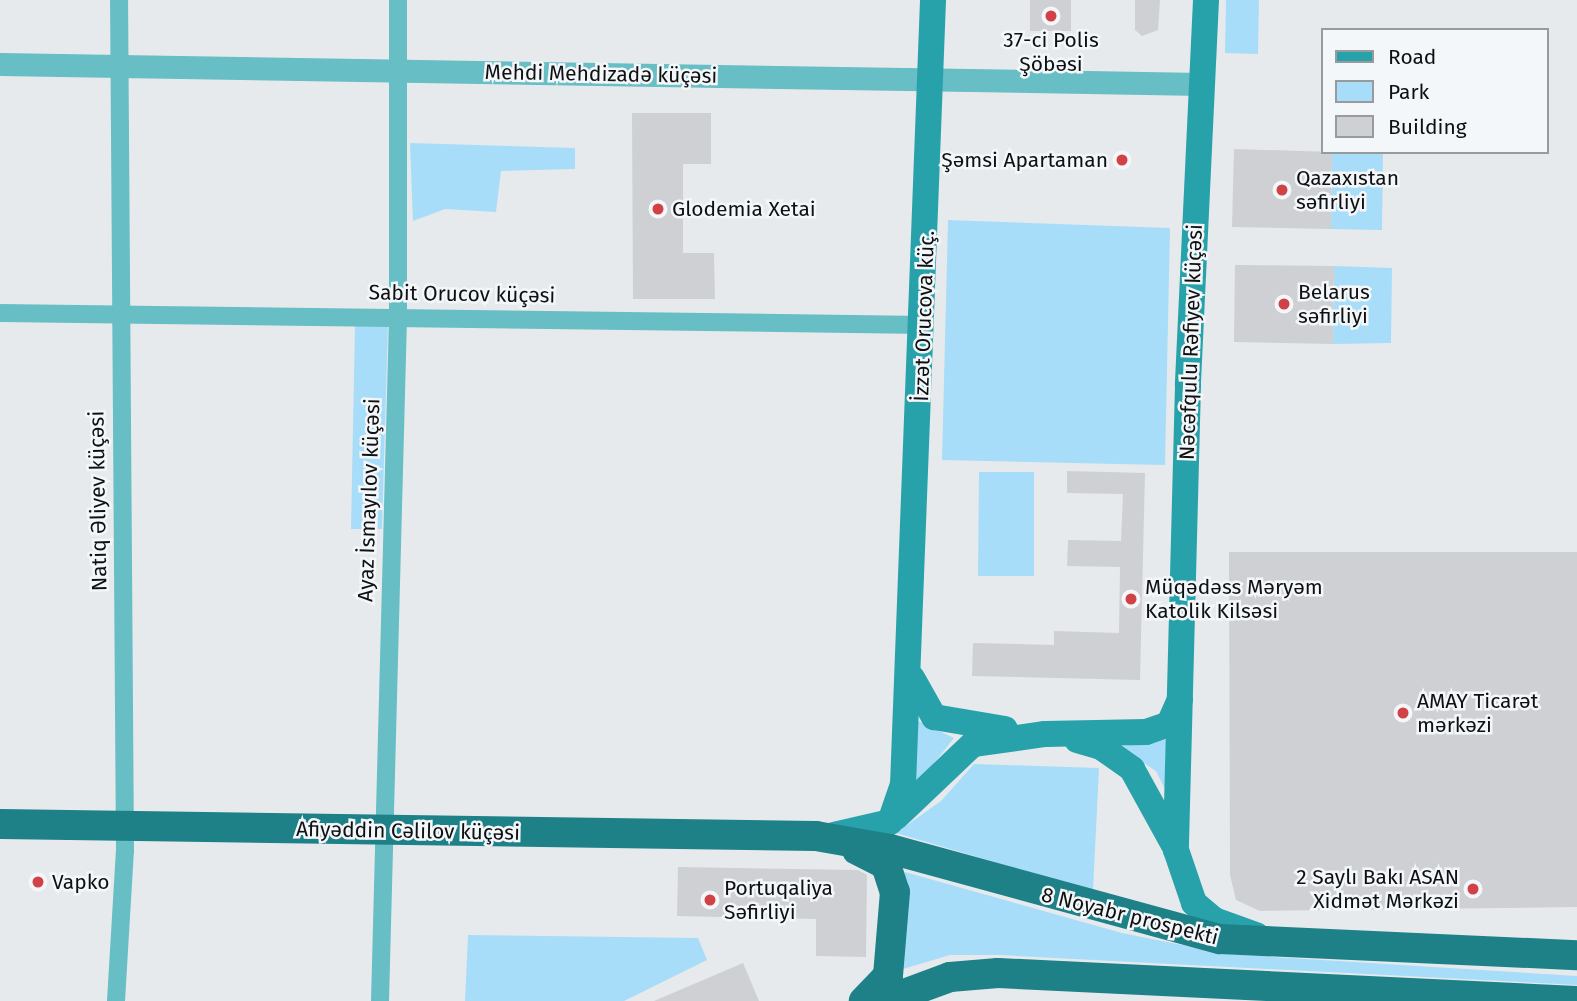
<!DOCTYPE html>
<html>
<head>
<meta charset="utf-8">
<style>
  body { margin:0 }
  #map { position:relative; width:1577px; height:1001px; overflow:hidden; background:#e7eaec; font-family:"Fira Sans",sans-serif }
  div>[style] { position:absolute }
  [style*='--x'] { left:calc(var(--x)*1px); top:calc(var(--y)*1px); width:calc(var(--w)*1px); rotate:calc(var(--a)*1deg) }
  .green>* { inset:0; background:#a8ddf9 }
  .building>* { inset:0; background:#ced0d3 }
  .minor>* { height:18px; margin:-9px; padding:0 9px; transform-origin:9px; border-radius:9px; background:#67bec4 }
  .tertiary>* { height:23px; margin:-11.5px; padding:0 11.5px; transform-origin:11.5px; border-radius:11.5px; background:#67bec4 }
  .secondary>* { height:26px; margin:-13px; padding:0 13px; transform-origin:13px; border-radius:13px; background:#28a2aa }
  .trunk>* { height:30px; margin:-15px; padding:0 15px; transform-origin:15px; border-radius:15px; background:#1d8187 }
  .dots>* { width:19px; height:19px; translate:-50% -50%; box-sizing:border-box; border:4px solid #f4f7f9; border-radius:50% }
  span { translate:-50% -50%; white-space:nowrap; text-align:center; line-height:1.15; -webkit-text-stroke:5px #f4f7f9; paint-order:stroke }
  .poi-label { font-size:21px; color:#0f1011 }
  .right { translate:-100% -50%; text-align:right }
  .left { translate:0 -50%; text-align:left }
  .street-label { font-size:21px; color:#0f1011 }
  .legend { position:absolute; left:1321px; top:28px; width:228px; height:126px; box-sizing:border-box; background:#f4f7f9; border:2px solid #989b9c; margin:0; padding:9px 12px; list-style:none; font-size:21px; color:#0f1011 }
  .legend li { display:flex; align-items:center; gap:14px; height:35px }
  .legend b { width:35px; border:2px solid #989b9c }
</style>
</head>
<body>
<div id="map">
  <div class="green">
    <div style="clip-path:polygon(1226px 0,1259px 0,1258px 54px,1225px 53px)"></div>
    <div style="clip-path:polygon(410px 143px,575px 148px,575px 169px,501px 171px,496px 212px,445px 209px,413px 221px)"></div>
    <div style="clip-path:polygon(1332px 152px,1383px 152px,1382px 230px,1331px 229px)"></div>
    <div style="clip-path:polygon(948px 220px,1170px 228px,1165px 465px,942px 460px)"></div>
    <div style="clip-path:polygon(1334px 266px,1392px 268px,1391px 343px,1333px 344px)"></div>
    <div style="clip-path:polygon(355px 325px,388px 325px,382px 529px,351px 529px)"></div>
    <div style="clip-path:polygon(979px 472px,1034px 472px,1034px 576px,978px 576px)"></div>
    <div style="clip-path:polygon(916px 720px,954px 738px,913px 790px)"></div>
    <div style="clip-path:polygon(1171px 739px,1170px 799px,1156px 771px,1119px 747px)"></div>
    <div style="clip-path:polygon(974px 764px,1099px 768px,1093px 891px,896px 833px,941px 801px)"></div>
    <div style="clip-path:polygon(905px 872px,1122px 933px,1227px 954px,1577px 976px,1577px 985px,999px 955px,950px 955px,903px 969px)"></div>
    <div style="clip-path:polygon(468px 935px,698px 938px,707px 960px,624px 1001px,465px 1001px)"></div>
  </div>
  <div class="building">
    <div style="clip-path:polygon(1030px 0,1071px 0,1071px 31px,1030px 31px)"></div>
    <div style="clip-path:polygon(1135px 0,1160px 0,1158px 30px,1142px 36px,1135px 30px)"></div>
    <div style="clip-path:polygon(632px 113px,711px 113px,711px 164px,683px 164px,683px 253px,714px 253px,715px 299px,633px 299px)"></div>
    <div style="clip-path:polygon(1234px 149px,1332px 152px,1331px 229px,1232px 227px)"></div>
    <div style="clip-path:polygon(1235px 265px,1334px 266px,1333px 344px,1234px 342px)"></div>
    <div style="clip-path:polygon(1067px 471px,1145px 473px,1140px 680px,972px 676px,973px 643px,1054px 645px,1054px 631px,1119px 633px,1120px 567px,1067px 566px,1068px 540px,1121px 541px,1123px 494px,1067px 493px)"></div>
    <div style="clip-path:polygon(1229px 552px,1577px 552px,1577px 907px,1260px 911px,1236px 900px,1230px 875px)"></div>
    <div style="clip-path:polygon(678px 867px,858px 870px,867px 875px,866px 957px,816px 956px,816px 919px,677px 916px)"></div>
    <div style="clip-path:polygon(743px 963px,759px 1001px,654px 1001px)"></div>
  </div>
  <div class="minor">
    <div style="--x:0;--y:313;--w:924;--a:0.74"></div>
    <div style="--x:116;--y:1001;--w:150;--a:-86.6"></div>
    <div style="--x:125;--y:851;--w:851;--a:-90.4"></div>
    <div style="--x:380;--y:1001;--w:685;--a:-88.49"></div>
    <div style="--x:398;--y:316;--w:316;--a:-90"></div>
  </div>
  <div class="tertiary">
    <div style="--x:0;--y:64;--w:1202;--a:0.95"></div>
  </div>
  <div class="secondary">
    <div style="--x:1206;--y:0;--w:385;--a:92.7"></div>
    <div style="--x:1188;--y:385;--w:465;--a:91.5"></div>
    <div style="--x:1176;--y:850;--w:56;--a:71.2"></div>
    <div style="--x:1194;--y:903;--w:26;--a:40"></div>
    <div style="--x:1214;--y:920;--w:45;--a:19.7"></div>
    <div style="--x:912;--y:678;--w:45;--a:60.6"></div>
    <div style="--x:934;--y:717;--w:72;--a:9.6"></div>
    <div style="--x:1077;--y:740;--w:25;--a:16"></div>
    <div style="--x:1101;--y:747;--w:38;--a:35"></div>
    <div style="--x:1132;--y:769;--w:87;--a:61.1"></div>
    <div style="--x:896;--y:817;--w:106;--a:-43.5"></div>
    <div style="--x:973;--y:744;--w:73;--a:-7.9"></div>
    <div style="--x:1045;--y:734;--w:101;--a:-1.1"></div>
    <div style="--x:1146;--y:732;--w:24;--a:-19"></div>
    <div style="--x:1169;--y:724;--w:27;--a:-66"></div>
    <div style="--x:834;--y:835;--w:57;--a:-13.1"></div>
    <div style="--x:890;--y:822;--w:39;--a:-71"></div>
    <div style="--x:903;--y:785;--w:786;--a:-87.81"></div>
  </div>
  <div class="trunk">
    <div style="--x:0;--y:824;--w:816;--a:0.84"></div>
    <div style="--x:816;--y:836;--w:75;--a:10"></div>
    <div style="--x:890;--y:849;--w:342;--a:15.3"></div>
    <div style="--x:1220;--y:939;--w:357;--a:2.6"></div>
    <div style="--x:857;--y:850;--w:33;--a:27"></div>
    <div style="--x:886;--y:865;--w:28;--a:72"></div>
    <div style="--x:895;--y:892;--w:84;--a:94.8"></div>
    <div style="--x:888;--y:976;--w:35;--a:134"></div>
    <div style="--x:885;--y:1001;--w:69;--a:-20.3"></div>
    <div style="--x:950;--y:977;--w:48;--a:-4.8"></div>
    <div style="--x:998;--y:973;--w:580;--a:2.77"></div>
  </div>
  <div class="dots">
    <div style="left:1051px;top:16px;background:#d14246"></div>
    <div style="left:1122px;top:160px;background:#d14246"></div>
    <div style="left:1282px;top:190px;background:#d14246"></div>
    <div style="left:658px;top:209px;background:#d14246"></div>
    <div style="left:1284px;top:304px;background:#d14246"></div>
    <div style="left:1131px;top:599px;background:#d14246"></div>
    <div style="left:1403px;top:713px;background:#d14246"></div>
    <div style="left:38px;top:882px;background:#d14246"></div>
    <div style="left:1473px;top:889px;background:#d14246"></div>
    <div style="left:710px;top:900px;background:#d14246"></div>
  </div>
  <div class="poi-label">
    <span style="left:1051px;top:52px">37-ci Polis<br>Şöbəsi</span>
    <span class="right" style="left:1108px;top:160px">Şəmsi Apartaman</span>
    <span class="left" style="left:1296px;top:190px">Qazaxıstan<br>səfirliyi</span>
    <span class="left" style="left:672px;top:209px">Glodemia Xetai</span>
    <span class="left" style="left:1298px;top:304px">Belarus<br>səfirliyi</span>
    <span class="left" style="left:1145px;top:599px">Müqədəss Məryəm<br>Katolik Kilsəsi</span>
    <span class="left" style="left:1417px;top:713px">AMAY Ticarət<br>mərkəzi</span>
    <span class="right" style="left:1459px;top:889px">2 Saylı Bakı ASAN<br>Xidmət Mərkəzi</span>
    <span class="left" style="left:52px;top:882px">Vapko</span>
    <span class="left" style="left:724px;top:900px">Portuqaliya<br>Səfirliyi</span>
  </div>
  <div class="street-label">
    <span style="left:601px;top:74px;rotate:1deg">Mehdi Mehdizadə küçəsi</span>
    <span style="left:462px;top:294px;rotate:1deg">Sabit Orucov küçəsi</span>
    <span style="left:924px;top:316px;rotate:-88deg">İzzət Orucova küç.</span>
    <span style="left:1191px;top:342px;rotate:-88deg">Nəcəfqulu Rəfiyev küçəsi</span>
    <span style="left:369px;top:500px;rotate:-88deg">Ayaz İsmayılov küçəsi</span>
    <span style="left:98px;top:501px;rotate:-91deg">Natiq Əliyev küçəsi</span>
    <span style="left:408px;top:831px;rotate:1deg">Afiyəddin Cəlilov küçəsi</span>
    <span style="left:1130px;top:916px;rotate:14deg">8 Noyabr prospekti</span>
  </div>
  <ul class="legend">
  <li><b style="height:9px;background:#28a2aa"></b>Road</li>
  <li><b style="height:19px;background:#a8ddf9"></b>Park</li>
  <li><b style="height:19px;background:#ced0d3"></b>Building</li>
  </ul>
</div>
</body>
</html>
